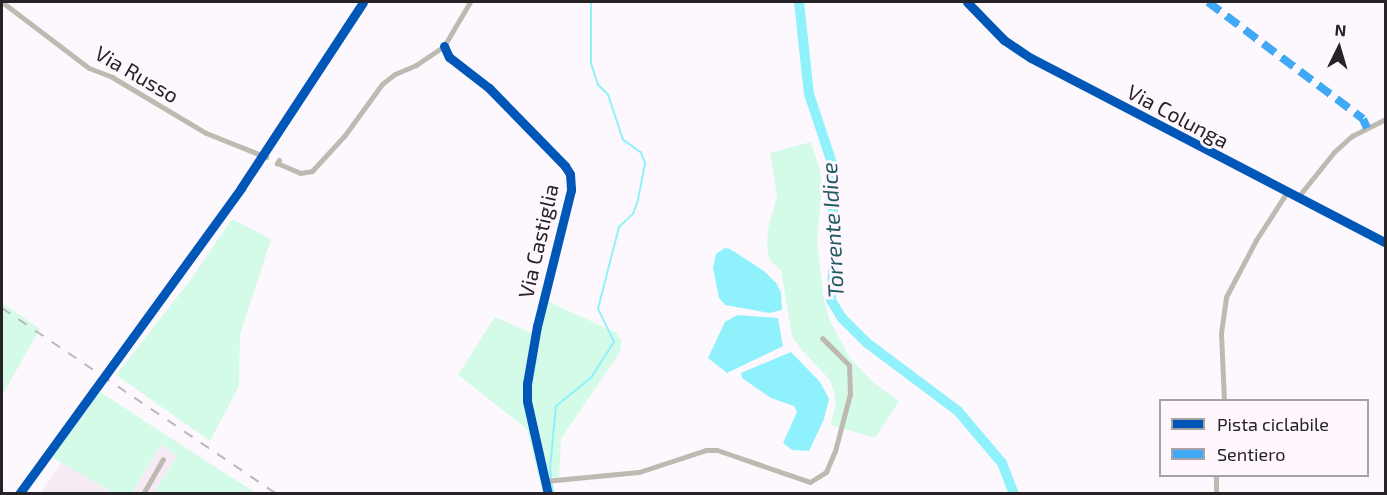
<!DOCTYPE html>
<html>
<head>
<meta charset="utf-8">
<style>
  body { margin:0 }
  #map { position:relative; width:1387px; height:495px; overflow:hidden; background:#fdf8fd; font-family:"Exo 2",sans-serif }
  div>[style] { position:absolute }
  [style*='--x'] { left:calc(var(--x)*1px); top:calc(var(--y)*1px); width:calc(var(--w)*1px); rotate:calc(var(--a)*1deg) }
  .built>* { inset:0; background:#f6ebf5 }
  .green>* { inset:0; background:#d3fbe8 }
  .water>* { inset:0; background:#8ff1fc }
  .stream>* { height:1.5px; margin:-0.75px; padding:0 0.75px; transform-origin:0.75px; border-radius:0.75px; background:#8ff1fc }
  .river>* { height:10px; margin:-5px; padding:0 5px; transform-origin:5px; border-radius:5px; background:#8ff1fc }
  .tertiary-tunnel>* { height:7px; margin-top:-3.5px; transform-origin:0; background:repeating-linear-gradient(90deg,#d2cdd2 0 7px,transparent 0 10.5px) }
  .minor>* { height:5px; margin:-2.5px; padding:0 2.5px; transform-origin:2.5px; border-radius:2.5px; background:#bebab2 }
  .tertiary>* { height:7px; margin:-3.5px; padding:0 3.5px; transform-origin:3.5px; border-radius:3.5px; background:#bebab2 }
  .rail>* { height:1.5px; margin-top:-0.75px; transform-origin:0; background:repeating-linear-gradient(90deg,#bab7b5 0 10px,transparent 0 20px) }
  .quiet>* { height:8px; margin-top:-4px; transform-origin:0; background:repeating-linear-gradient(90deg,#3fa9f5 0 15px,transparent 0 23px) }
  .cycleway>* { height:9px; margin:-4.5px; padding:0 4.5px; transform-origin:4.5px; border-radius:4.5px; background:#0057b8 }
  span { translate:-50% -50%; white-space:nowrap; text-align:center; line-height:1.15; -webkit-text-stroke:6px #fff6fe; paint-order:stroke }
  .street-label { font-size:21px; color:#262326 }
  .water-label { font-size:22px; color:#225d62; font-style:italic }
  .frame { position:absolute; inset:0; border:3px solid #262326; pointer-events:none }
  .legend { position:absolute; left:1159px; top:399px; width:210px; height:78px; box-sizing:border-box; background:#fff6fe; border:2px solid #a8a2a8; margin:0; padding:8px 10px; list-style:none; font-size:18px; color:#262326 }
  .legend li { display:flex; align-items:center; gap:12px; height:30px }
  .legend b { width:30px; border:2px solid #a8a2a8 }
  .north { position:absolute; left:1309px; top:18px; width:60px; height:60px; -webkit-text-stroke:4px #fff6fe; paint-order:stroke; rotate:5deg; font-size:16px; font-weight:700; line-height:24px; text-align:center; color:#262326 }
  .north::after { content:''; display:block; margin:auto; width:21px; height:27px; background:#262326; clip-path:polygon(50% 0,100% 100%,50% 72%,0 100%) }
</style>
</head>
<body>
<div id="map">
  <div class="built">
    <div style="clip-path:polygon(161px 444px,177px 455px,154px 493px,132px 494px)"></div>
    <div style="clip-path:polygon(62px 462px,113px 494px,40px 494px)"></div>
  </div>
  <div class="green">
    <div style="clip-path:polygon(811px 142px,820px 171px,822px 188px,817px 241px,824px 301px,830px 321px,850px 358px,874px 383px,899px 401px,875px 438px,831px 425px,836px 403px,834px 392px,830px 380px,800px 348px,792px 336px,781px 270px,770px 261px,767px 247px,768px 229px,777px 196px,770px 153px)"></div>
    <div style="clip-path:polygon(232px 219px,271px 239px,240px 335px,239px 386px,210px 441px,116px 375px,189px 282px)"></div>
    <div style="clip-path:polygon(542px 299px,615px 332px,622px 340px,620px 352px,561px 439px,559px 480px,548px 482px,538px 476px,527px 429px,458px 375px,495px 317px,534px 334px)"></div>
    <div style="clip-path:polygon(2px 303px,40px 329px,2px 395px)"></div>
    <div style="clip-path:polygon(100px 392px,186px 448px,256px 493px,154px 493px,177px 456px,161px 444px,132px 493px,113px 493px,52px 457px)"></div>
  </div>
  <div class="water">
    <div style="clip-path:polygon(725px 248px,730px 249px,764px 271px,777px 284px,781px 293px,782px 310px,769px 313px,725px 305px,719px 298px,713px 268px,716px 254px)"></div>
    <div style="clip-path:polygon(737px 315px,778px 318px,783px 346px,727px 373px,708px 358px,725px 322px)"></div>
    <div style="clip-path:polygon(791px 352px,820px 382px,829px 399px,824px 419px,809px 451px,792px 450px,783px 443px,797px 412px,794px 406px,771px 398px,742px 378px,741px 373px)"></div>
  </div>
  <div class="stream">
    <div style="--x:551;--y:478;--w:10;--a:-96"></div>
    <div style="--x:550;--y:468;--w:62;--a:-84.5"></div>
    <div style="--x:556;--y:406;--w:45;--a:-38.7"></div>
    <div style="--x:591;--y:378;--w:43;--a:-57.4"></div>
    <div style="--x:614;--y:342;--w:37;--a:-116"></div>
    <div style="--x:598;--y:309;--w:85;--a:-75.6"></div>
    <div style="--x:619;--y:227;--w:19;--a:-43"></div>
    <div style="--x:633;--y:214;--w:15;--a:-70"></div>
    <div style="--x:638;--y:200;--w:38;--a:-79"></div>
    <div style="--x:645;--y:163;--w:11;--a:-112"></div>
    <div style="--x:641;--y:153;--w:22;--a:-144"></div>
    <div style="--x:623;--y:140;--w:47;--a:-108.4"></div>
    <div style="--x:608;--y:95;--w:14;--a:-135"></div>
    <div style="--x:598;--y:85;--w:22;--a:-108"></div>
    <div style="--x:591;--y:64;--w:62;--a:-90"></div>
    <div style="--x:552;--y:483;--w:11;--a:80"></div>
  </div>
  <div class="river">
    <div style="--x:799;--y:2;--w:93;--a:83.8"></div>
    <div style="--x:809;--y:94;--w:73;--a:71.6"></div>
    <div style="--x:832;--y:163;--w:96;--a:88.8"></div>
    <div style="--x:834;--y:259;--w:41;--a:94.2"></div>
    <div style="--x:831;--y:300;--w:21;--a:59"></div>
    <div style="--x:842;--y:318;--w:35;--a:45"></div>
    <div style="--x:867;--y:343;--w:114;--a:36.8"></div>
    <div style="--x:958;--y:411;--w:68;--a:49.8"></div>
    <div style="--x:1002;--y:463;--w:33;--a:69"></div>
  </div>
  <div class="tertiary-tunnel">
    <div style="--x:91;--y:393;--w:34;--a:-53"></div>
  </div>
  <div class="minor">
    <div style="--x:2;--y:2;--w:109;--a:37.2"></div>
    <div style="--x:89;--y:68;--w:25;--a:21"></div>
    <div style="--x:112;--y:77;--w:109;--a:30.8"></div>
    <div style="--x:206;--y:133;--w:65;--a:21.8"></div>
    <div style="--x:967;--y:2;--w:53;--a:45.8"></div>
    <div style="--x:1004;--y:40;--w:32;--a:34"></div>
    <div style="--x:1031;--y:58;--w:400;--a:27.5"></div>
    <div style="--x:444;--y:46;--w:12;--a:66"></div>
    <div style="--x:449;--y:57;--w:51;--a:37.8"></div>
    <div style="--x:489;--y:88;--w:109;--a:45.7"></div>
    <div style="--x:565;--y:166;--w:9;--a:58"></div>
    <div style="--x:570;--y:174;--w:16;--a:86"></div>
    <div style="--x:571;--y:190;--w:140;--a:104"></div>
    <div style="--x:537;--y:326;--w:59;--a:99.8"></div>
    <div style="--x:527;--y:384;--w:17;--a:90"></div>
    <div style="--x:527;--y:401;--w:95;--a:77.3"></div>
    <div style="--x:279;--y:160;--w:4;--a:124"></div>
    <div style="--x:277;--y:163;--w:25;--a:23"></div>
    <div style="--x:300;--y:173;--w:12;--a:-9"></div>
    <div style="--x:312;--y:171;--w:49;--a:-47.5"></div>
    <div style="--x:345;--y:135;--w:63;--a:-54"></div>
    <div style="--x:382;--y:84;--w:16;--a:-38"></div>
    <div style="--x:395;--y:74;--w:23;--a:-23"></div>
    <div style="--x:416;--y:65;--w:34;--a:-34"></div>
    <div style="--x:444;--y:46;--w:51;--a:-59.4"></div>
    <div style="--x:1298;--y:197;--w:58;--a:-51.3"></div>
    <div style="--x:1334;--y:152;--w:24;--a:-42"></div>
    <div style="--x:1352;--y:136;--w:38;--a:-27"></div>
    <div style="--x:1224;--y:400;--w:67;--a:-92.6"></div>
    <div style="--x:1221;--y:333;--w:36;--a:-82"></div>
    <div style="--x:1226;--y:297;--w:64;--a:-62.2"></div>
    <div style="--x:1256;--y:240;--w:57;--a:-57.1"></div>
    <div style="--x:1216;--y:476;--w:18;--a:90"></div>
    <div style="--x:545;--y:481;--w:94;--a:-5.5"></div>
    <div style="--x:639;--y:472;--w:71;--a:-18.2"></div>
    <div style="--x:706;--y:450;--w:11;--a:0"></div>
    <div style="--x:717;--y:450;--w:98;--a:19"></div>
    <div style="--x:810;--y:482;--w:19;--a:-32"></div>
    <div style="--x:826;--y:472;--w:23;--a:-67"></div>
    <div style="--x:835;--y:451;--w:59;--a:-75.3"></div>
    <div style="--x:850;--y:394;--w:29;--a:-92"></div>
    <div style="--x:849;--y:365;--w:38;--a:-135"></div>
    <div style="--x:143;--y:494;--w:40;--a:-60.3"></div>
  </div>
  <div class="tertiary">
    <div style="--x:111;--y:366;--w:220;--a:-53.9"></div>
    <div style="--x:241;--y:188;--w:222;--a:-56.7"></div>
    <div style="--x:19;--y:494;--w:124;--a:-54.5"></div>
  </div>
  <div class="rail">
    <div style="--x:2;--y:308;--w:332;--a:34.1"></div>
  </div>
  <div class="quiet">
    <div style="--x:1208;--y:2;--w:194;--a:37"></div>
    <div style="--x:1363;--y:119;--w:10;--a:66"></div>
  </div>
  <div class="cycleway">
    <div style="--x:967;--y:2;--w:53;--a:45.8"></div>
    <div style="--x:1004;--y:40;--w:32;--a:34"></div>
    <div style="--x:1031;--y:58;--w:400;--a:27.5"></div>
    <div style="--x:444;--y:46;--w:12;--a:66"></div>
    <div style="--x:449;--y:57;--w:51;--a:37.8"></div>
    <div style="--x:489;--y:88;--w:109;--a:45.7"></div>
    <div style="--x:565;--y:166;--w:9;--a:58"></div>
    <div style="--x:570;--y:174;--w:16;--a:86"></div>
    <div style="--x:571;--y:190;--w:140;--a:104"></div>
    <div style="--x:537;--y:326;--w:59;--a:99.8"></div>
    <div style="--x:527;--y:384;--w:17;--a:90"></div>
    <div style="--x:527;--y:401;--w:95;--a:77.3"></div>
    <div style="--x:19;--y:494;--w:378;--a:-54"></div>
    <div style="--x:241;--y:188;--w:222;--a:-56.7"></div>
  </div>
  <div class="street-label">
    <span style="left:137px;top:74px;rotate:30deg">Via Russo</span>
    <span style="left:1178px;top:116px;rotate:28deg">Via Colunga</span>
    <span style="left:538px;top:241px;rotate:-77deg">Via Castiglia</span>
  </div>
  <div class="water-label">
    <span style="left:832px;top:230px;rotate:-93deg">Torrente Idice</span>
  </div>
  <div class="frame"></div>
  <ul class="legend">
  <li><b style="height:8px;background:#0057b8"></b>Pista ciclabile</li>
  <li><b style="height:8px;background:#3fa9f5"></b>Sentiero</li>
  </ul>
  <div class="north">N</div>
</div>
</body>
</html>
